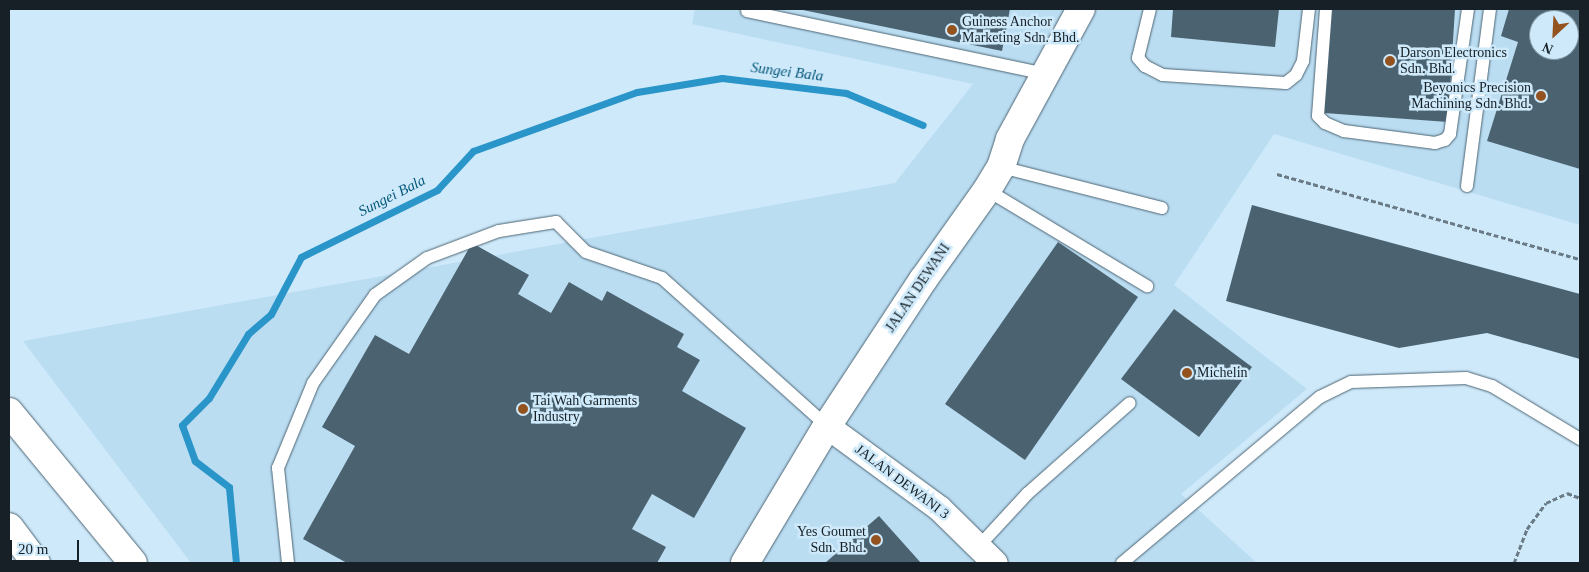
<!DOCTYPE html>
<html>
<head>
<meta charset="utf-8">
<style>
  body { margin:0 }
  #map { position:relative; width:1589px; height:572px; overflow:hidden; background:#cee9fa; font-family:Georgia,serif }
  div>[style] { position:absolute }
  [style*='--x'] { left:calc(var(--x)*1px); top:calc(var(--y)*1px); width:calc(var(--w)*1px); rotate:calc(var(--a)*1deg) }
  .built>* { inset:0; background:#bbddf2 }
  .stream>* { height:7px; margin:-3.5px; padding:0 3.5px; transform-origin:3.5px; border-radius:3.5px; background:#2a95c9 }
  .building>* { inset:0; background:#4b6371 }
  .path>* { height:3px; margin-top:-1.5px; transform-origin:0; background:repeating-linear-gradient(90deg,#6a7b86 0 5px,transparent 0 7.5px) }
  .roads { filter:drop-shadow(0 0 1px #4d6573) drop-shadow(0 0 1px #4d6573) }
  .lane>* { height:12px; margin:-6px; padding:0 6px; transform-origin:6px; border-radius:6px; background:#fff }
  .street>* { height:25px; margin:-12.5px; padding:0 12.5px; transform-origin:12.5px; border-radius:12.5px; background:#fff }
  .secondary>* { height:28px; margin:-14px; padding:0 14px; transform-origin:14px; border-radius:14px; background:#fff }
  .highway>* { height:28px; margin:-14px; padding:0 14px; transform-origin:14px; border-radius:14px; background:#fff }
  .dots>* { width:14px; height:14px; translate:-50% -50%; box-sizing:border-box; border:2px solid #cee9fa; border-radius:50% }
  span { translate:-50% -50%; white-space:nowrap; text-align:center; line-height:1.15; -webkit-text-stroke:5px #cee9fa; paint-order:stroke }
  .poi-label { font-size:14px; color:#162026 }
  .left { translate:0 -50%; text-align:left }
  .right { translate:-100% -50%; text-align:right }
  .street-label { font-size:14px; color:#162026 }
  .water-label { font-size:15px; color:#03577a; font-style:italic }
  .frame { position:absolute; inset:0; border:10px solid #162026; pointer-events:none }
  .north { position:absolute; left:1529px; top:10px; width:50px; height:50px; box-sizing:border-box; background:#cee9fa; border:1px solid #8499a5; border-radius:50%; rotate:205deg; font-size:14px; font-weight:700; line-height:20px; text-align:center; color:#162026 }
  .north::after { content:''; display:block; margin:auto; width:18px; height:22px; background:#94521f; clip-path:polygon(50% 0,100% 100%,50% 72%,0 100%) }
  .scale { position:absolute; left:10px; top:540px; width:69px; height:22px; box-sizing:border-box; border:2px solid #162026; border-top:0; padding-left:6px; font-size:15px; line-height:18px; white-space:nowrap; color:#162026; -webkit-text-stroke:4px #cee9fa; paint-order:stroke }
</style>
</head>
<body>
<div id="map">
  <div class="built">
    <div style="clip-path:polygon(evenodd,695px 9px,1580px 9px,1580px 225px,1274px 134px,1174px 285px,1307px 389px,1181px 494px,1257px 563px,191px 563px,23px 341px,895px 183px,973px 84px,692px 24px,695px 9px,1539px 20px,1569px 20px,1569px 50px,1539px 50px,1539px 20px)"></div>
  </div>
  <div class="stream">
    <div style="--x:236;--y:563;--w:76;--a:-95.3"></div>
    <div style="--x:229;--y:487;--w:43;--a:-142.6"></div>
    <div style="--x:195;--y:461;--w:38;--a:-110"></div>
    <div style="--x:182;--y:425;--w:38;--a:-45"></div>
    <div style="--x:209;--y:398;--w:75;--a:-58.6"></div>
    <div style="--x:248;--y:334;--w:30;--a:-41"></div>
    <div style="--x:271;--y:314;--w:64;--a:-62.2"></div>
    <div style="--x:301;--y:257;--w:152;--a:-26.2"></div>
    <div style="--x:437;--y:190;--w:53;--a:-47.3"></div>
    <div style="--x:473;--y:151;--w:174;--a:-19.8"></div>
    <div style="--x:637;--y:92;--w:86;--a:-9.4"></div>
    <div style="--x:722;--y:78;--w:125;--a:6.9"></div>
    <div style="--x:846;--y:93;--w:83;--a:22.6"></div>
  </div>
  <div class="building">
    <div style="clip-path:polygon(798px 9px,1010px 9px,1002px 51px)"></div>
    <div style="clip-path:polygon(1173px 9px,1279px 9px,1275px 47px,1171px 37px)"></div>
    <div style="clip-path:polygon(1331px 9px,1455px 9px,1448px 122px,1324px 113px)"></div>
    <div style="clip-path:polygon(evenodd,1509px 9px,1580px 9px,1580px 169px,1487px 141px,1518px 42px,1501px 36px,1509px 9px,1539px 20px,1569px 20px,1569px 50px,1539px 50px,1539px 20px)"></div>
    <div style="clip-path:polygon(1252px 205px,1580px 294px,1580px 359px,1487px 333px,1399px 348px,1226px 301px)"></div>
    <div style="clip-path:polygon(1058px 242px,1138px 297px,1025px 460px,945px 404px)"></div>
    <div style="clip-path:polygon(472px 243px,529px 275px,518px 294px,551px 313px,569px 282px,602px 301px,607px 291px,684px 334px,677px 347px,700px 360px,682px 391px,746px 428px,694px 518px,652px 494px,632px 529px,666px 547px,657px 563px,347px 563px,303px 539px,355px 446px,322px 427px,375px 335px,409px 354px)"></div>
    <div style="clip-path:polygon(1174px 309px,1252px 367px,1199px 437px,1121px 379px)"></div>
    <div style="clip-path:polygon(879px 516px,921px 563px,825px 563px)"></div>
  </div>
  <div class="path">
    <div style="--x:1277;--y:174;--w:315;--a:15.7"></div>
    <div style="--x:1514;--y:563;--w:36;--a:-69"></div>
    <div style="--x:1527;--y:529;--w:32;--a:-54"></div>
    <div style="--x:1546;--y:503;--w:23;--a:-25"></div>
    <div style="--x:1567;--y:493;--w:14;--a:21"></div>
  </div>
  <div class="roads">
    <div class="lane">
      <div style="--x:1150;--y:9;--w:50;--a:103.8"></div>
      <div style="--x:1138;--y:58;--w:11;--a:49"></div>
      <div style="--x:1145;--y:66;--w:20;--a:27"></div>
      <div style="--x:1163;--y:75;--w:123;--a:3.7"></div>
      <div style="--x:1286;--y:83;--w:13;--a:-39"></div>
      <div style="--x:1296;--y:75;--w:16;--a:-63"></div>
      <div style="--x:1303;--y:61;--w:52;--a:-83.4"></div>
      <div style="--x:1326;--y:9;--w:107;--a:94.3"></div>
      <div style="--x:1318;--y:116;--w:10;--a:45"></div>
      <div style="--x:1325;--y:123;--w:21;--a:23"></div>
      <div style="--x:1344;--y:131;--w:92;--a:7.5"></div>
      <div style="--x:1435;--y:143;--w:10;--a:-17"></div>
      <div style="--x:1445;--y:140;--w:8;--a:-50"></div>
      <div style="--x:1450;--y:134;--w:126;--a:-81.8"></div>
      <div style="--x:747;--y:11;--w:306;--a:11.9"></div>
      <div style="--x:1001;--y:167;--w:166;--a:14.3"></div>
      <div style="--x:1467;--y:186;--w:178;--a:-82.6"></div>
      <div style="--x:987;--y:190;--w:187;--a:31"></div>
      <div style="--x:979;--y:546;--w:71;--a:-47.3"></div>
      <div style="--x:1027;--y:494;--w:137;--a:-41.5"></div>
      <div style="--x:288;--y:563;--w:96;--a:-96"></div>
      <div style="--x:278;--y:468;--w:92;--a:-67.6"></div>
      <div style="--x:313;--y:383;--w:108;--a:-54.8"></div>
      <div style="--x:375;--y:295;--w:64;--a:-35.4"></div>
      <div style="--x:427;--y:258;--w:77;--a:-20.6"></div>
      <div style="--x:499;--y:231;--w:58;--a:-9"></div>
      <div style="--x:556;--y:222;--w:42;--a:45"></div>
      <div style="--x:586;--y:252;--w:80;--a:18.9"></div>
      <div style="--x:662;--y:278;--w:222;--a:41.9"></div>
      <div style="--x:1122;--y:563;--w:258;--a:-40"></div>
      <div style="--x:1320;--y:397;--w:34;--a:-26"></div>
      <div style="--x:1351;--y:382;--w:115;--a:-2"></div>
      <div style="--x:1466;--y:378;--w:27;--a:17"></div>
      <div style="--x:1492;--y:386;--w:103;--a:31.1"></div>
    </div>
    <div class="street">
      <div style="--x:827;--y:426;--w:139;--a:36.2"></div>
      <div style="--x:939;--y:508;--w:78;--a:44.5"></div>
    </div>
    <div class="secondary">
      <div style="--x:9;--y:412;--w:195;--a:50.6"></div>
      <div style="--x:745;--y:563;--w:160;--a:-59.1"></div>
      <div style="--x:827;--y:426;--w:175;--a:-56.7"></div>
      <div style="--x:923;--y:280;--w:110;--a:-54.6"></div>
      <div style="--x:987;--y:190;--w:27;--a:-59"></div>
      <div style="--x:1001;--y:167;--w:29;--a:-72"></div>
      <div style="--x:1010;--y:139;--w:148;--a:-61.4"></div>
    </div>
    <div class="highway">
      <div style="--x:9;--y:527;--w:45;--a:53.1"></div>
    </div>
  </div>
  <div class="dots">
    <div style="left:952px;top:30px;background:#94521f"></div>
    <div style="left:1390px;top:61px;background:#94521f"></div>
    <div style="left:1541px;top:96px;background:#94521f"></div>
    <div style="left:1187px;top:373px;background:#94521f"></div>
    <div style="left:523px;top:409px;background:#94521f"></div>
    <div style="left:876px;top:540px;background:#94521f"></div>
  </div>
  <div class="poi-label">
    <span class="left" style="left:962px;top:30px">Guiness Anchor<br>Marketing Sdn. Bhd.</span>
    <span class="left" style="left:1400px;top:61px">Darson Electronics<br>Sdn. Bhd.</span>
    <span class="right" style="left:1531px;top:96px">Beyonics Precision<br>Machining Sdn. Bhd.</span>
    <span class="left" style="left:1197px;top:373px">Michelin</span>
    <span class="left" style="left:533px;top:409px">Tai Wah Garments<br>Industry</span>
    <span class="right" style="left:866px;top:540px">Yes Goumet<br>Sdn. Bhd.</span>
  </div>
  <div class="street-label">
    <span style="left:918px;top:288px;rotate:-56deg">JALAN DEWANI</span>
    <span style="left:902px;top:482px;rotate:37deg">JALAN DEWANI 3</span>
  </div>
  <div class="water-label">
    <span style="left:787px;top:72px;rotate:7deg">Sungei Bala</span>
    <span style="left:392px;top:196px;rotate:-27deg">Sungei Bala</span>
  </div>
  <div class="frame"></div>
  <div class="north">N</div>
  <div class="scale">20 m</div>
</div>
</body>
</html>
